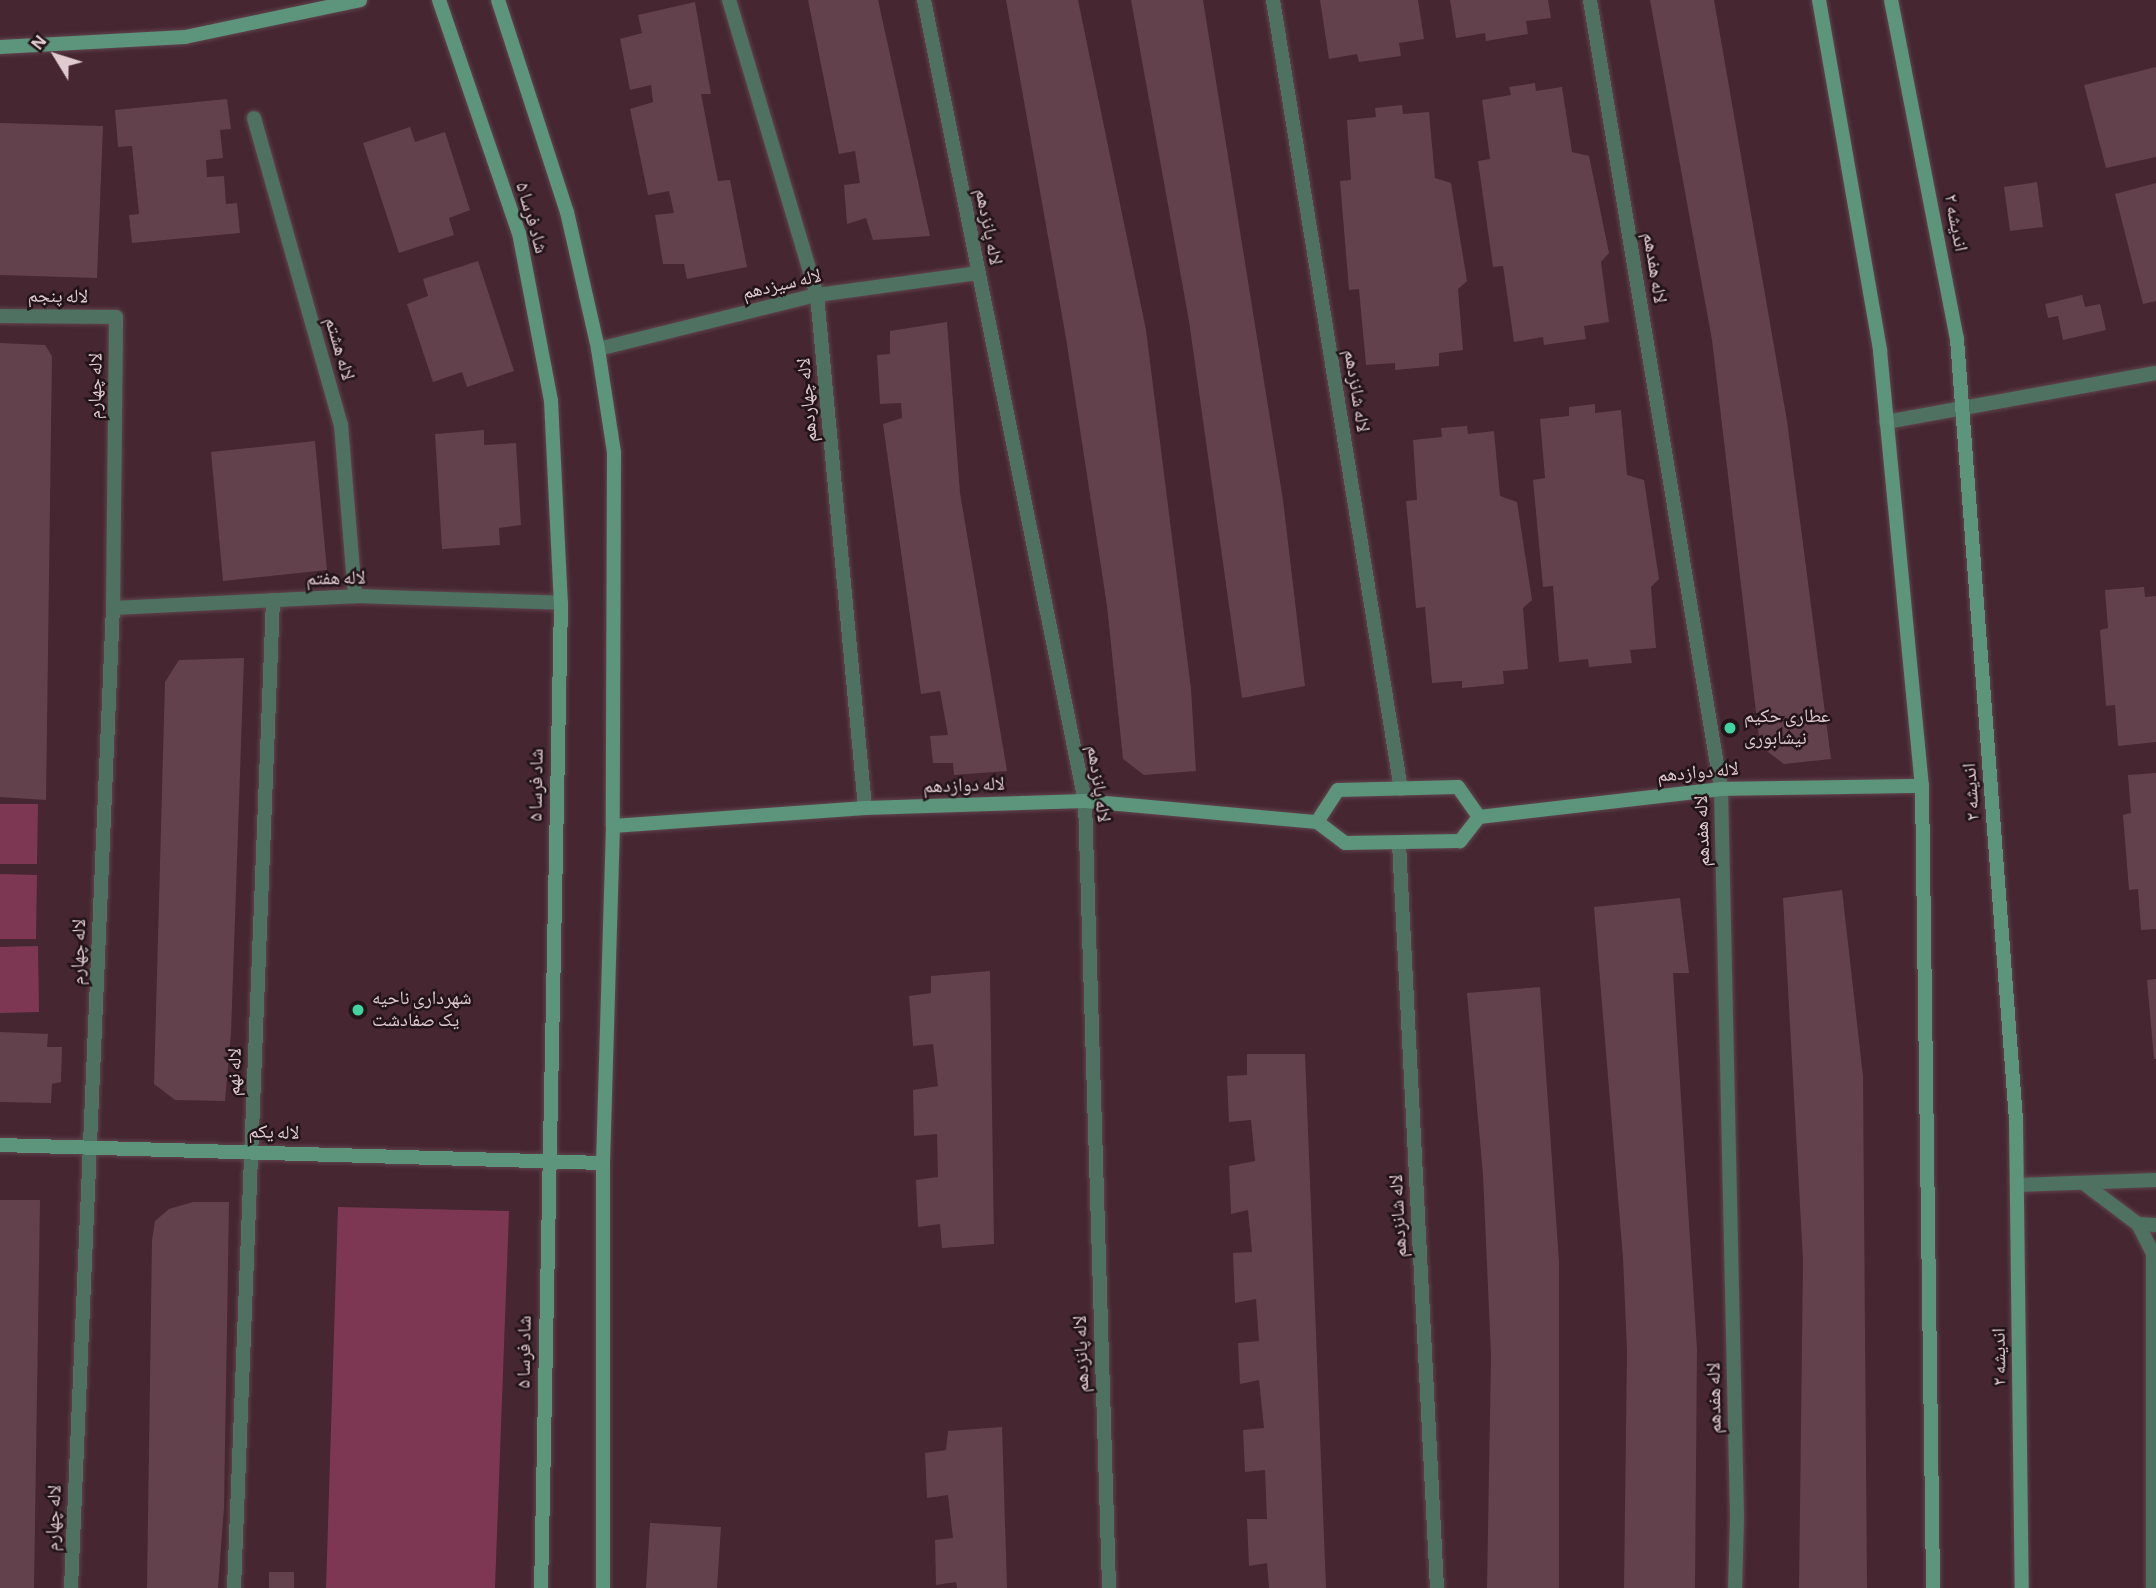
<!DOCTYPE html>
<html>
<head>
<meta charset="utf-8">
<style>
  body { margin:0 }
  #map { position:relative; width:2156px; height:1588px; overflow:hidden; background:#452631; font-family:"Alegreya Sans","Noto Naskh Arabic",sans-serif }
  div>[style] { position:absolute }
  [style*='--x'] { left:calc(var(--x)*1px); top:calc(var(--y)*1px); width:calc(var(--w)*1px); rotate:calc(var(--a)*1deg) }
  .green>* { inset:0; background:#7e3753 }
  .building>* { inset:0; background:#62414c }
  .roads { filter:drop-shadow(0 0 2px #61444e) drop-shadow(0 0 2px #61444e) }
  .lane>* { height:14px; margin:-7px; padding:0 7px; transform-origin:7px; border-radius:7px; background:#4e7161 }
  .street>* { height:14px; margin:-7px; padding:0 7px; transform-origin:7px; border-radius:7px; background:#4e7161 }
  .secondary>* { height:14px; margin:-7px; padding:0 7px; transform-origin:7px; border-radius:7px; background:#5c947c }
  .dots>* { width:19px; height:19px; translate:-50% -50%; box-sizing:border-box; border:4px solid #221419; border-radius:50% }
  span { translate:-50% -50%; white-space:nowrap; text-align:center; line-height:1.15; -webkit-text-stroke:5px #221419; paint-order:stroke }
  .street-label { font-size:19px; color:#e0cbd1 }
  .poi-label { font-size:19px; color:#e0cbd1 }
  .left { translate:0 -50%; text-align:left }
  .north { position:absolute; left:21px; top:21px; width:70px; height:70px; -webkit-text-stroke:5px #221419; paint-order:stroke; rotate:308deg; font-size:19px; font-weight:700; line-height:28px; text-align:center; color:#e0cbd1 }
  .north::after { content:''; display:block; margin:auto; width:24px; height:32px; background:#e0cbd1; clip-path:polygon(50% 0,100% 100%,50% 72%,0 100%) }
</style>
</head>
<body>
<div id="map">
  <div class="green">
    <div style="clip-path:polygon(0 804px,38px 804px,37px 864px,0 864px)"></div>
    <div style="clip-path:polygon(0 874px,37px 875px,36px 939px,0 939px)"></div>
    <div style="clip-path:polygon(38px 946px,39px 1012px,0 1013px,0 947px)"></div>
    <div style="clip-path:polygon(338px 1207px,509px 1211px,495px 1588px,326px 1588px)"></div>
  </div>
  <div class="building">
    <div style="clip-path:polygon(808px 0,878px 0,930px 236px,873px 240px,866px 218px,847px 224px,844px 185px,860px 183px,855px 151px,839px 154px)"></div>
    <div style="clip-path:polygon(1006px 0,1078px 0,1146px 330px,1191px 689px,1196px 771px,1144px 775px,1123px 759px,1107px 606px,1066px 338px)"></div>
    <div style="clip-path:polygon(1131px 0,1203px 0,1283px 500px,1305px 686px,1242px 698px,1189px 321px)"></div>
    <div style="clip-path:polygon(1320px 0,1418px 0,1424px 39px,1399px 43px,1401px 56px,1359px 62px,1357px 54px,1329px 59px)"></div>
    <div style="clip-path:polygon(1450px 0,1548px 0,1551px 18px,1526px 21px,1528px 34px,1486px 41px,1485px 33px,1456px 38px)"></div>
    <div style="clip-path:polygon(1650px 0,1714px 0,1787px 421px,1831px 759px,1784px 764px,1760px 746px,1712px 340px)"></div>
    <div style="clip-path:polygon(695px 2px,711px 94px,701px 94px,718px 181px,730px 180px,747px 267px,687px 279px,684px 264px,663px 264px,655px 215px,674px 213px,669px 191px,648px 195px,630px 109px,653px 102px,651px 85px,630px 90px,620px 39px,642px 33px,638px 15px)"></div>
    <div style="clip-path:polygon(2156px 67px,2156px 157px,2106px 168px,2084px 85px)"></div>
    <div style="clip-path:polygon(1535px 83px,1536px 91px,1562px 87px,1572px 152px,1589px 156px,1609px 253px,1601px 262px,1609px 322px,1584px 326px,1586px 339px,1544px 345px,1543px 337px,1514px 342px,1503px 266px,1493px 267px,1478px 161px,1490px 159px,1482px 100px,1511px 95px,1509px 87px)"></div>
    <div style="clip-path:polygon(227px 99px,231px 129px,220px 130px,223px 158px,206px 160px,207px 177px,224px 176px,226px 204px,237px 203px,240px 233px,132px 243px,129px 215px,139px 214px,132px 146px,118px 147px,115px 110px)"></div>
    <div style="clip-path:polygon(1402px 105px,1403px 114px,1429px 112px,1435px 178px,1451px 183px,1467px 281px,1458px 289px,1463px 350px,1439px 353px,1439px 366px,1395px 370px,1395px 363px,1366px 365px,1359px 289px,1349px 290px,1340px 181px,1351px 180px,1347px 120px,1376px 117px,1375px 108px)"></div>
    <div style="clip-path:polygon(0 123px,103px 126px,97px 278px,0 275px)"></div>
    <div style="clip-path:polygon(410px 127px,415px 142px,445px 132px,470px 210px,449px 218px,454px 235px,399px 253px,363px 143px)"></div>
    <div style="clip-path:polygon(2037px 182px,2043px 227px,2010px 231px,2004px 187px)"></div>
    <div style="clip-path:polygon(2156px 183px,2156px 301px,2143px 304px,2115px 194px)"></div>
    <div style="clip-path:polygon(478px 261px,514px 371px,467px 387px,462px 372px,433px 382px,407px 304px,428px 296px,423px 279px)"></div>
    <div style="clip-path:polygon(2082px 295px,2085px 307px,2100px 304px,2106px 330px,2063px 340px,2058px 316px,2048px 318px,2045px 304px)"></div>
    <div style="clip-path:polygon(947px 322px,960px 493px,1007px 771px,954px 775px,953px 763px,933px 763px,930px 736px,948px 735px,940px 691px,921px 694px,883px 424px,902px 418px,901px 403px,880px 404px,877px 355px,890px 354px,890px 331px)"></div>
    <div style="clip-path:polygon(0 343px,45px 345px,52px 356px,46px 800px,0 797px)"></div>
    <div style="clip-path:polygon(1595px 404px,1595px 413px,1621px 410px,1627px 475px,1644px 480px,1659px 579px,1651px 587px,1656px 648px,1630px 650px,1632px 663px,1589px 667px,1588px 659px,1559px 662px,1553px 586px,1543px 587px,1533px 480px,1545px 478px,1540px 419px,1569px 416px,1569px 407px)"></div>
    <div style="clip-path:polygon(1467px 426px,1468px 434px,1494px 431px,1500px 496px,1517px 502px,1532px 600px,1523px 608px,1528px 669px,1503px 671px,1504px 684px,1462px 688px,1462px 681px,1432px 683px,1425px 607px,1416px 608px,1406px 501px,1417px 500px,1413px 440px,1442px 437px,1441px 428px)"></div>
    <div style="clip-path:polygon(484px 430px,484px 445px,516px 443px,521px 525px,499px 528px,500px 545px,442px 549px,435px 434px)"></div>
    <div style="clip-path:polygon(315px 441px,327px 570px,223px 581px,211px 452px)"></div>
    <div style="clip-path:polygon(2144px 587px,2145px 597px,2156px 596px,2156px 742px,2118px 746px,2115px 705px,2106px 706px,2100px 630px,2108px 628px,2105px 590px)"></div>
    <div style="clip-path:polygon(244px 658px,231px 1033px,225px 1101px,175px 1100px,154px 1084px,165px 682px,179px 660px)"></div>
    <div style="clip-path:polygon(2156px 773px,2156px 929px,2141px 930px,2138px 889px,2129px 890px,2123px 815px,2131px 813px,2128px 775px)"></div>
    <div style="clip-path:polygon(1842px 890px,1863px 1076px,1867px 1588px,1799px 1588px,1803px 1260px,1783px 898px)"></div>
    <div style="clip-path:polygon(1680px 898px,1689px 973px,1673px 973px,1697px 1349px,1695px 1588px,1624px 1588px,1627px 1350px,1623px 1258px,1594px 907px)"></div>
    <div style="clip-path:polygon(990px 971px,994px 1244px,942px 1248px,940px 1224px,918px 1227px,916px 1180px,938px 1177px,937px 1134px,914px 1136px,913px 1090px,938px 1086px,933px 1044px,913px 1046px,909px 996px,931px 993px,931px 976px)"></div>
    <div style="clip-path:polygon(2156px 979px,2156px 1059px,2154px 1059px,2147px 980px)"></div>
    <div style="clip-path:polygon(1540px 987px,1559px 1262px,1559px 1588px,1487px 1588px,1491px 1355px,1483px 1175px,1467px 993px)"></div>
    <div style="clip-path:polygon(0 1032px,48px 1034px,47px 1047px,62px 1047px,61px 1082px,52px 1084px,51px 1103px,0 1102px)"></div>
    <div style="clip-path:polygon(1247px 1054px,1305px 1054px,1326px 1588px,1269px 1588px,1267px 1563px,1249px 1566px,1247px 1519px,1267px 1519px,1265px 1470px,1245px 1472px,1243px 1430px,1264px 1428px,1259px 1380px,1240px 1384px,1238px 1343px,1259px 1341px,1256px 1299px,1235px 1303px,1233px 1253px,1252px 1252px,1248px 1210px,1231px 1214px,1229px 1166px,1255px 1161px,1251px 1120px,1229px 1122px,1227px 1076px,1247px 1075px)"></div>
    <div style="clip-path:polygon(0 1200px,40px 1200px,34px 1588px,0 1588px)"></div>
    <div style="clip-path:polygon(193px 1202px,229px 1202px,224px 1508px,218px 1588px,147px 1588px,152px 1240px,155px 1221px,169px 1209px)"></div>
    <div style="clip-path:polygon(1002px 1427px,1007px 1588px,957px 1588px,956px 1582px,936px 1585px,935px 1540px,953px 1538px,948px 1495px,927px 1498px,925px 1453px,946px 1450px,948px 1431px)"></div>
    <div style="clip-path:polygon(650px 1523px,721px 1527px,717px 1588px,646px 1588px)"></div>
    <div style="clip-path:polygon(269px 1572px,294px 1572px,294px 1588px,269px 1588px)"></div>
  </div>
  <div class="roads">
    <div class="lane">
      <div style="--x:254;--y:118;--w:319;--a:74.2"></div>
      <div style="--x:341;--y:425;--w:172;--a:85.3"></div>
      <div style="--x:0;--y:316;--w:116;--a:0.5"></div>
      <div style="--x:1886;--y:422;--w:274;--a:-10.3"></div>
      <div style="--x:113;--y:608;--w:242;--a:-2.8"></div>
      <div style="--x:355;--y:596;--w:206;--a:1.9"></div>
      <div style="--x:234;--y:1588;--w:989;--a:-87.74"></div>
    </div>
    <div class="street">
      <div style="--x:729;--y:0;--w:308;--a:73.4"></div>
      <div style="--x:817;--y:295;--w:515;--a:84.65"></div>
      <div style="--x:924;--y:0;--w:817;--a:78.64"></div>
      <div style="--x:1085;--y:801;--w:787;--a:88.25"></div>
      <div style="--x:1273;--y:0;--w:799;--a:80.79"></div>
      <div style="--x:1590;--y:0;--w:800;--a:80.57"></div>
      <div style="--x:1721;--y:789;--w:729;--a:88.74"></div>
      <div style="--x:1737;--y:1518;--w:70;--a:91.6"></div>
      <div style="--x:598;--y:349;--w:226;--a:-13.9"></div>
      <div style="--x:817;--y:295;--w:162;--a:-7.8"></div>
      <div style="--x:1399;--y:843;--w:746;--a:87.08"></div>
      <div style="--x:2017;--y:1185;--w:139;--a:-2.1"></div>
      <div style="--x:2086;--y:1185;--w:65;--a:36.9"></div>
      <div style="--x:2138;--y:1224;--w:33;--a:63"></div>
      <div style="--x:2153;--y:1253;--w:335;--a:90"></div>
      <div style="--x:2138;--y:1224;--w:18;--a:3"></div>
      <div style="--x:71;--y:1588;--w:981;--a:-87.55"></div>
      <div style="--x:113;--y:608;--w:291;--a:-89.4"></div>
    </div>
    <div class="secondary">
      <div style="--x:439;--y:0;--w:246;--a:71.1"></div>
      <div style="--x:519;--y:233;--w:171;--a:79.2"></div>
      <div style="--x:551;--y:401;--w:202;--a:87.2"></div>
      <div style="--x:561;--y:603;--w:985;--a:91.16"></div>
      <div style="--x:498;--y:0;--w:223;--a:72"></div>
      <div style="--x:567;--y:212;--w:140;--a:77.2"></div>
      <div style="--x:598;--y:349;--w:104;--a:81.2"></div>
      <div style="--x:614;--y:452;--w:374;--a:90.2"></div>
      <div style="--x:613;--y:826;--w:337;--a:91.7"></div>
      <div style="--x:603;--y:1163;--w:425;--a:90"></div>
      <div style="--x:1819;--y:0;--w:356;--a:80.1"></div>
      <div style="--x:1880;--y:351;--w:437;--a:84.5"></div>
      <div style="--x:1922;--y:786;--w:802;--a:89.21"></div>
      <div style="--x:1891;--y:0;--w:345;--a:79"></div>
      <div style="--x:1957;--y:339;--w:783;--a:85.68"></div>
      <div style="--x:2016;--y:1120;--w:468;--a:89.3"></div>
      <div style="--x:0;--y:47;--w:185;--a:-3.1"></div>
      <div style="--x:185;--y:37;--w:179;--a:-11.9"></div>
      <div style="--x:1458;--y:787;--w:37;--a:55"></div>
      <div style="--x:1479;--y:817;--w:31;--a:128"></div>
      <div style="--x:1460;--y:841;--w:115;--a:179"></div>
      <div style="--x:1345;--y:843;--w:35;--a:-143"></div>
      <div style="--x:1317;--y:822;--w:38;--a:-57"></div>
      <div style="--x:1338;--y:790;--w:120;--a:-1.4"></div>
      <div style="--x:1479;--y:817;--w:244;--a:-6.6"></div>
      <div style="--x:1721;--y:789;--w:201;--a:-0.9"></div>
      <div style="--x:613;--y:826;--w:253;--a:-4.1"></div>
      <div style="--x:865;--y:808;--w:220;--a:-1.8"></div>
      <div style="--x:1085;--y:801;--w:233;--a:5.2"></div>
      <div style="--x:0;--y:1145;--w:603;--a:1.71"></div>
    </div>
  </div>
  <div class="dots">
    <div style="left:1730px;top:728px;background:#41d4a1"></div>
    <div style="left:358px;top:1010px;background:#41d4a1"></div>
  </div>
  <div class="street-label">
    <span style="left:531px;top:218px;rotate:74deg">شاد فرسا ۵</span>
    <span style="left:1955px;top:223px;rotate:79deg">اندیشه ۲</span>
    <span style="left:988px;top:227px;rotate:79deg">لاله پانزدهم</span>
    <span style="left:1654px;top:268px;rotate:81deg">لاله هفدهم</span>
    <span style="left:782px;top:285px;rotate:-13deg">لاله سیزدهم</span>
    <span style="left:58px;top:297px;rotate:1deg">لاله پنجم</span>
    <span style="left:339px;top:349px;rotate:74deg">لاله هشتم</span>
    <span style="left:96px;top:386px;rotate:-89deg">لاله چهارم</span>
    <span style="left:1356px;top:391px;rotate:81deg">لاله شانزدهم</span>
    <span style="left:808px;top:400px;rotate:-95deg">لاله چهاردهم</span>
    <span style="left:336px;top:579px;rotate:-1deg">لاله هفتم</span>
    <span style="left:1698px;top:773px;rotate:-5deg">لاله دوازدهم</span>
    <span style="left:1098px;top:784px;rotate:82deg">لاله پانزدهم</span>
    <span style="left:537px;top:785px;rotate:-89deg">شاد فرسا ۵</span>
    <span style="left:964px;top:786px;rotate:-2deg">لاله دوازدهم</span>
    <span style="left:1972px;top:792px;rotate:-94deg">اندیشه ۲</span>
    <span style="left:1703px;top:831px;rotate:-92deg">لاله هفدهم</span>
    <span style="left:79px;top:952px;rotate:-88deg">لاله چهارم</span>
    <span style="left:235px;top:1072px;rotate:-88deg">لاله نهم</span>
    <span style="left:274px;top:1133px;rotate:2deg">لاله یکم</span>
    <span style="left:1399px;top:1216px;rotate:-93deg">لاله شانزدهم</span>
    <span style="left:525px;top:1352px;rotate:-89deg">شاد فرسا ۵</span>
    <span style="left:1082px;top:1354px;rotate:-92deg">لاله پانزدهم</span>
    <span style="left:2000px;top:1357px;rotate:-91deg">اندیشه ۲</span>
    <span style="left:1715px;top:1398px;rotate:-91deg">لاله هفدهم</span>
    <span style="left:54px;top:1518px;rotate:-87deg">لاله چهارم</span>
  </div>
  <div class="poi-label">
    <span class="left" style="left:1744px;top:728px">عطاری حکیم<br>نیشابوری</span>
    <span class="left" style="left:372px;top:1010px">شهرداری ناحیه<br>یک صفادشت</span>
  </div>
  <div class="north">N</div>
</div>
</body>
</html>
